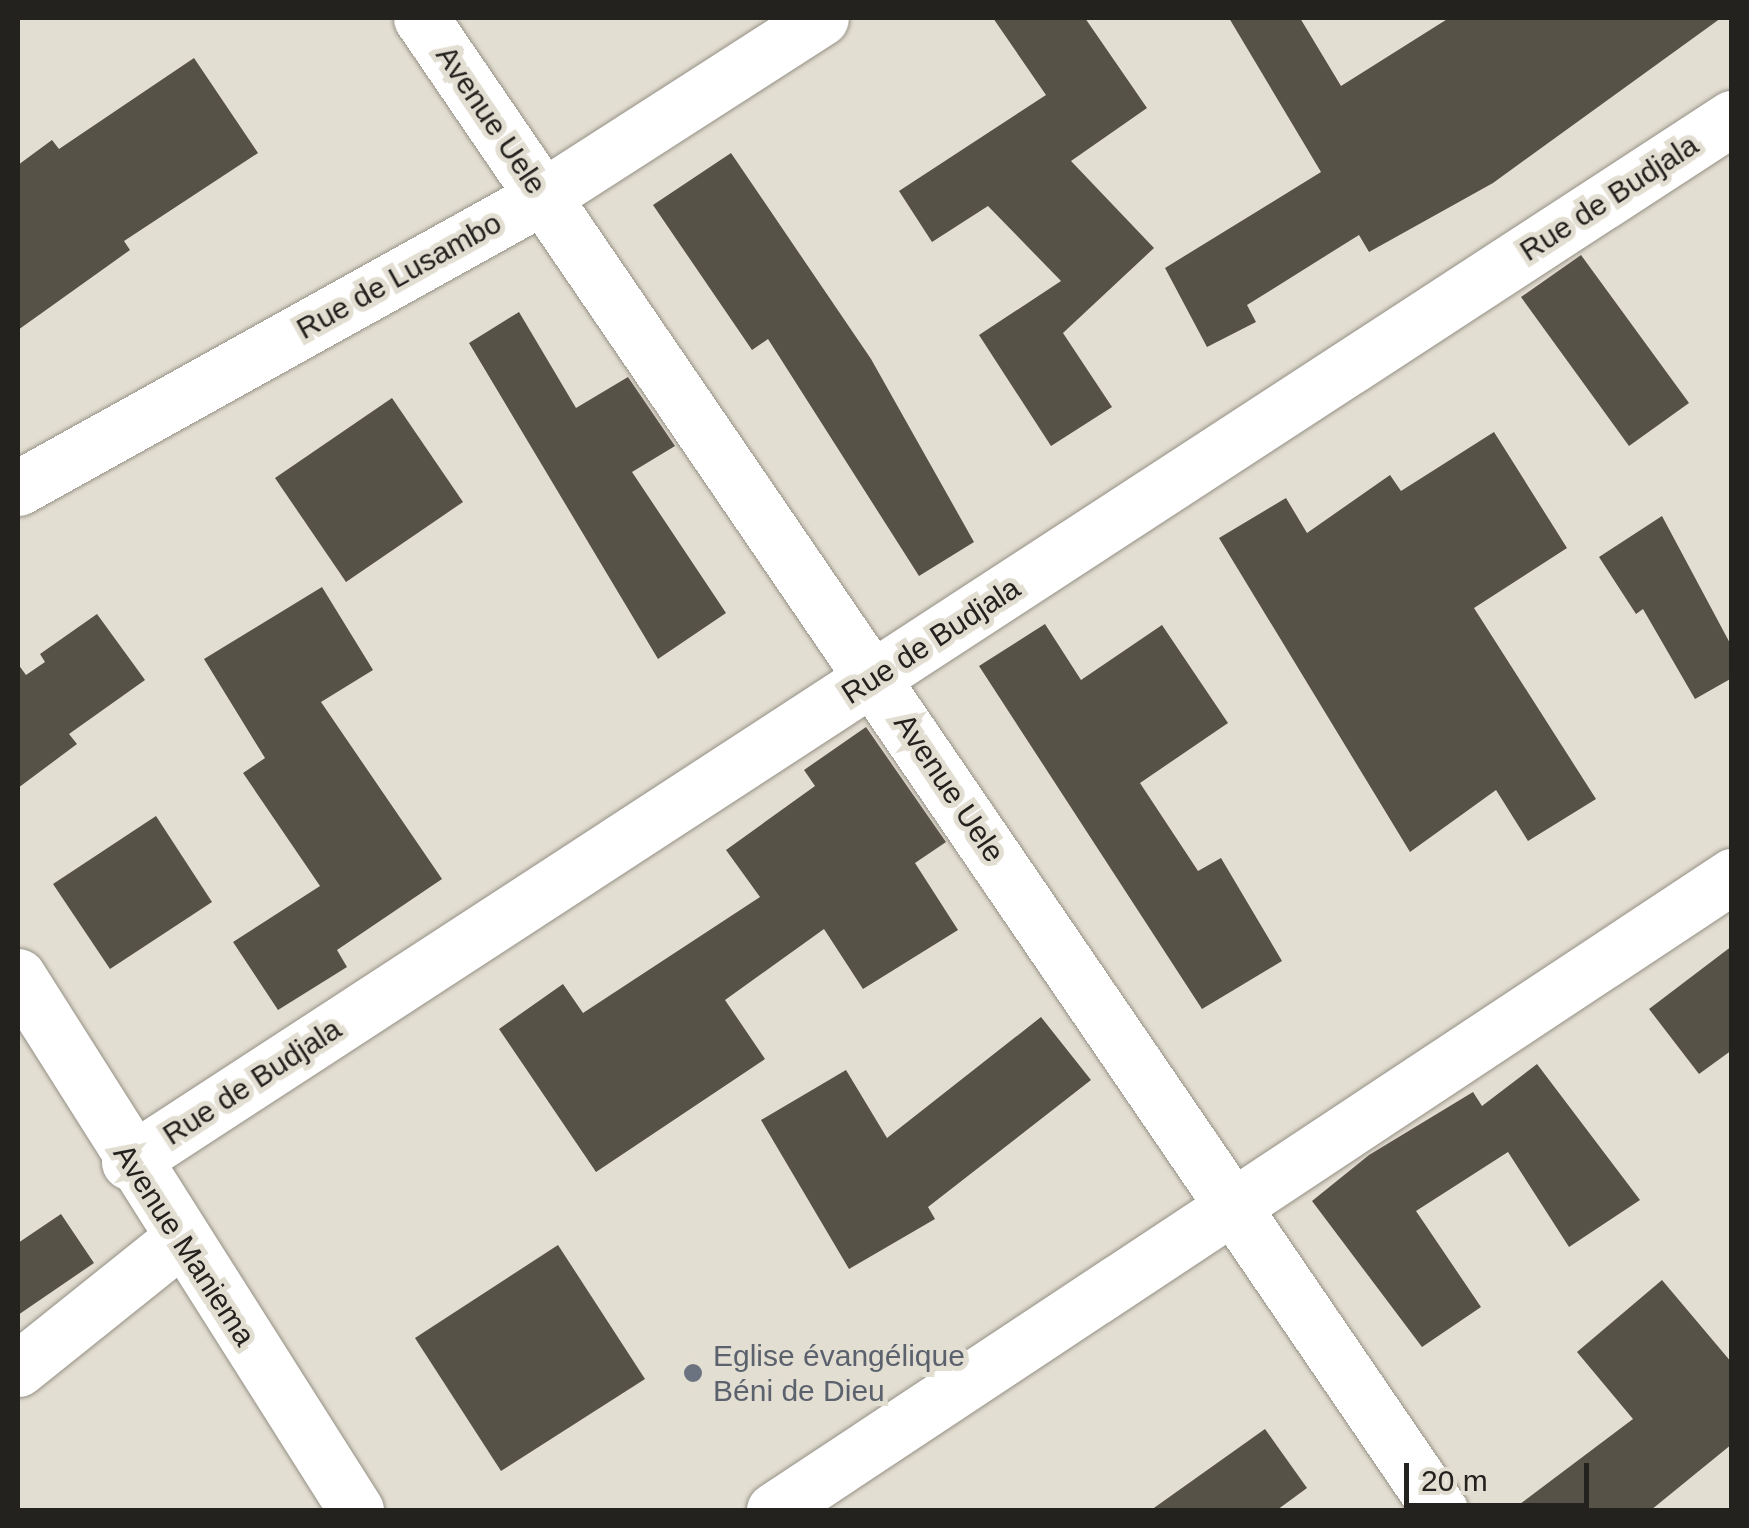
<!DOCTYPE html>
<html>
<head>
<meta charset="utf-8">
<style>
  body { margin:0 }
  #map { position:relative; width:1749px; height:1528px; overflow:hidden; background:#e3ded2; font-family:Helvetica,sans-serif }
  div>[style] { position:absolute }
  [style*='--x'] { left:calc(var(--x)*1px); top:calc(var(--y)*1px); width:calc(var(--w)*1px); rotate:calc(var(--a)*1deg) }
  .building>* { inset:0; background:#575248 }
  .roads { filter:drop-shadow(0 0 2px #959085) drop-shadow(0 0 2px #959085) }
  .minor>* { height:55px; margin:-27.5px; padding:0 27.5px; transform-origin:27.5px; border-radius:27.5px; background:#fff }
  .dots>* { width:28px; height:28px; translate:-50% -50%; box-sizing:border-box; border:5px solid #e3ded2; border-radius:50% }
  span { translate:-50% -50%; white-space:nowrap; text-align:center; line-height:1.15; -webkit-text-stroke:10px #e3ded2; paint-order:stroke }
  .street-label { font-size:30px; color:#24221e }
  .worship-label { font-size:30px; color:#5b616d }
  .left { translate:0 -50%; text-align:left }
  .frame { position:absolute; inset:0; border:20px solid #24221e; pointer-events:none }
  .scale { position:absolute; left:1404px; top:1463px; width:185px; height:45px; box-sizing:border-box; border:5px solid #24221e; border-top:0; padding-left:12px; font-size:30px; line-height:35px; white-space:nowrap; color:#24221e; -webkit-text-stroke:8px #e3ded2; paint-order:stroke }
</style>
</head>
<body>
<div id="map">
  <div class="building">
    <div style="clip-path:polygon(993px 18px,1085px 18px,1147px 108px,1071px 161px,1154px 248px,1063px 333px,1112px 407px,1051px 446px,979px 335px,1061px 281px,988px 206px,932px 242px,899px 191px,1046px 95px)"></div>
    <div style="clip-path:polygon(1229px 18px,1300px 18px,1341px 86px,1449px 18px,1721px 18px,1493px 183px,1369px 252px,1359px 235px,1247px 305px,1256px 322px,1207px 347px,1165px 268px,1321px 172px)"></div>
    <div style="clip-path:polygon(194px 58px,258px 153px,124px 241px,130px 250px,18px 330px,18px 165px,52px 140px,59px 149px)"></div>
    <div style="clip-path:polygon(731px 153px,871px 359px,974px 542px,919px 576px,768px 339px,752px 350px,653px 205px)"></div>
    <div style="clip-path:polygon(1581px 255px,1689px 403px,1629px 446px,1521px 297px)"></div>
    <div style="clip-path:polygon(519px 312px,576px 408px,628px 377px,675px 446px,632px 472px,726px 613px,658px 659px,469px 343px)"></div>
    <div style="clip-path:polygon(392px 398px,463px 502px,346px 582px,275px 478px)"></div>
    <div style="clip-path:polygon(1494px 432px,1567px 548px,1474px 608px,1596px 799px,1528px 841px,1496px 790px,1410px 852px,1219px 538px,1286px 498px,1307px 533px,1390px 475px,1401px 491px)"></div>
    <div style="clip-path:polygon(1662px 516px,1732px 647px,1732px 678px,1695px 699px,1643px 609px,1636px 614px,1599px 557px)"></div>
    <div style="clip-path:polygon(322px 587px,373px 670px,321px 702px,442px 879px,337px 950px,347px 967px,278px 1010px,233px 942px,320px 886px,243px 773px,265px 758px,204px 659px)"></div>
    <div style="clip-path:polygon(97px 614px,145px 680px,69px 734px,77px 744px,18px 788px,18px 664px,26px 675px,45px 662px,40px 654px)"></div>
    <div style="clip-path:polygon(1045px 624px,1081px 680px,1162px 625px,1228px 723px,1140px 783px,1198px 871px,1221px 858px,1282px 961px,1202px 1009px,979px 666px)"></div>
    <div style="clip-path:polygon(866px 727px,946px 842px,915px 863px,958px 930px,863px 989px,824px 929px,725px 1000px,765px 1059px,596px 1172px,499px 1029px,563px 984px,583px 1013px,760px 897px,726px 850px,815px 786px,804px 770px)"></div>
    <div style="clip-path:polygon(156px 816px,212px 902px,110px 969px,53px 884px)"></div>
    <div style="clip-path:polygon(1732px 946px,1732px 1050px,1699px 1074px,1649px 1009px)"></div>
    <div style="clip-path:polygon(1041px 1017px,1091px 1080px,928px 1207px,935px 1219px,849px 1269px,761px 1120px,846px 1070px,887px 1138px)"></div>
    <div style="clip-path:polygon(1537px 1064px,1640px 1200px,1569px 1247px,1508px 1152px,1416px 1211px,1481px 1307px,1422px 1347px,1312px 1201px,1369px 1155px,1473px 1092px,1482px 1106px)"></div>
    <div style="clip-path:polygon(61px 1214px,94px 1263px,18px 1315px,18px 1243px)"></div>
    <div style="clip-path:polygon(558px 1245px,645px 1379px,501px 1471px,415px 1338px)"></div>
    <div style="clip-path:polygon(1662px 1280px,1732px 1363px,1732px 1444px,1651px 1510px,1512px 1510px,1633px 1419px,1577px 1352px)"></div>
    <div style="clip-path:polygon(1265px 1429px,1307px 1488px,1277px 1510px,1151px 1510px)"></div>
  </div>
  <div class="roads">
    <div class="minor">
      <div style="--x:421;--y:18;--w:1807;--a:55.67"></div>
      <div style="--x:18;--y:488;--w:602;--a:-29.04"></div>
      <div style="--x:544;--y:196;--w:329;--a:-32.7"></div>
      <div style="--x:18;--y:976;--w:632;--a:57.67"></div>
      <div style="--x:129;--y:1162;--w:1913;--a:-33.08"></div>
      <div style="--x:18;--y:1369;--w:206;--a:-38.7"></div>
      <div style="--x:774;--y:1510;--w:1149;--a:-33.5"></div>
    </div>
  </div>
  <div class="dots">
    <div style="left:693px;top:1373px;background:#6b7280"></div>
  </div>
  <div class="street-label">
    <span style="left:491px;top:120px;rotate:56deg">Avenue Uele</span>
    <span style="left:1609px;top:198px;rotate:-33deg">Rue de Budjala</span>
    <span style="left:399px;top:276px;rotate:-29deg">Rue de Lusambo</span>
    <span style="left:931px;top:641px;rotate:-33deg">Rue de Budjala</span>
    <span style="left:949px;top:788px;rotate:56deg">Avenue Uele</span>
    <span style="left:252px;top:1082px;rotate:-33deg">Rue de Budjala</span>
    <span style="left:184px;top:1245px;rotate:57deg">Avenue Maniema</span>
  </div>
  <div class="worship-label">
    <span class="left" style="left:713px;top:1373px">Eglise évangélique<br>Béni de Dieu</span>
  </div>
  <div class="frame"></div>
  <div class="scale">20 m</div>
</div>
</body>
</html>
